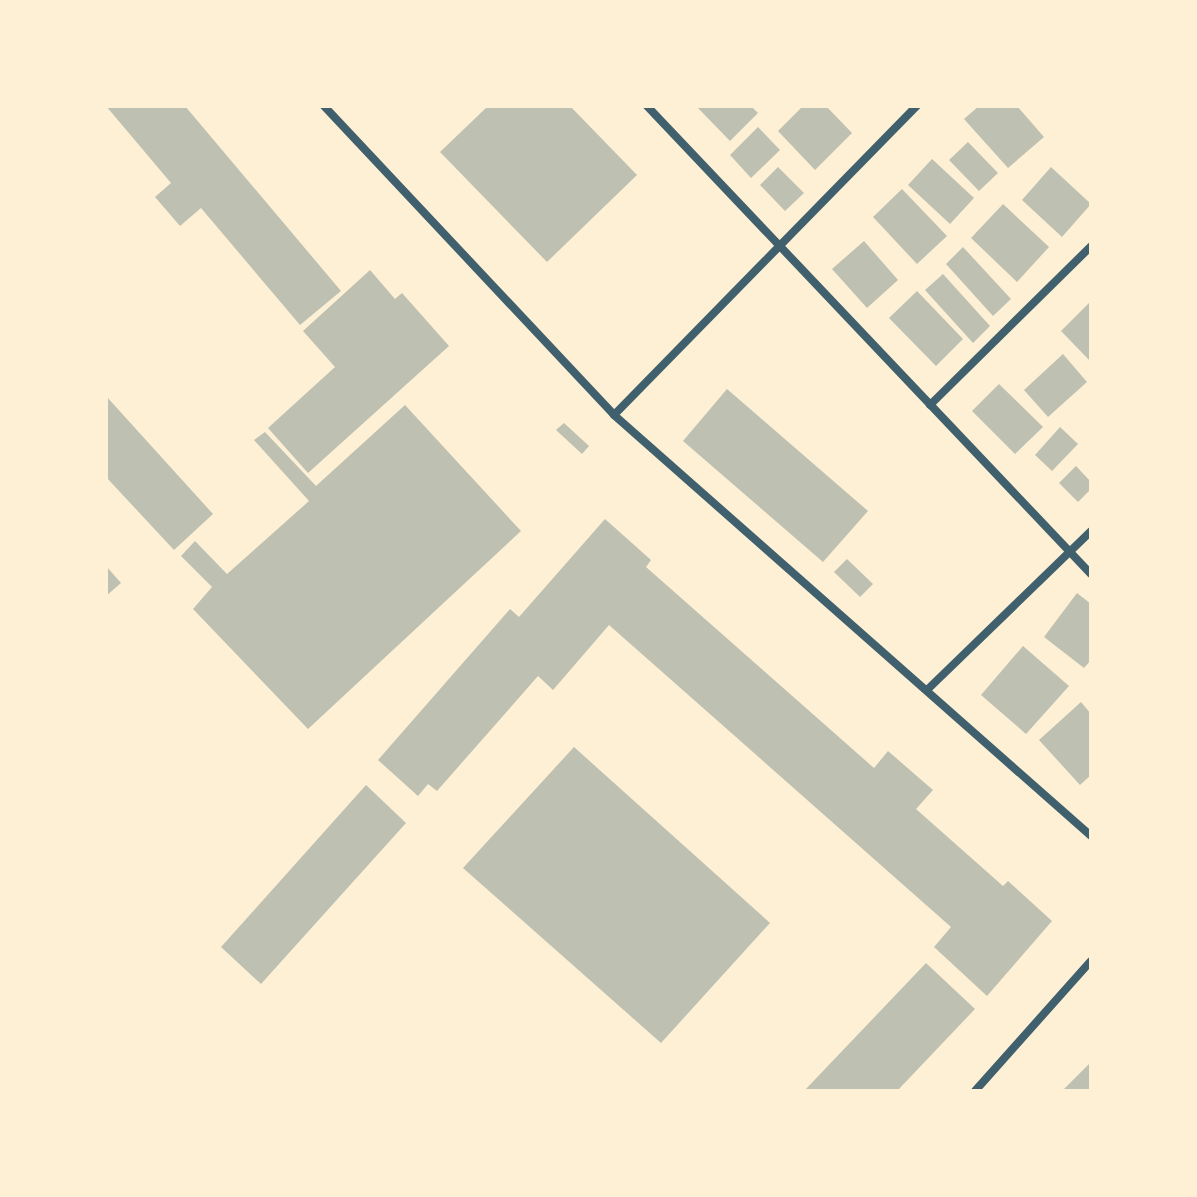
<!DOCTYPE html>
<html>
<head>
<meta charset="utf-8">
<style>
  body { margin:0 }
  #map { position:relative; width:1197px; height:1197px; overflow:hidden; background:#fdf0d5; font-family:"IBM Plex Serif",serif }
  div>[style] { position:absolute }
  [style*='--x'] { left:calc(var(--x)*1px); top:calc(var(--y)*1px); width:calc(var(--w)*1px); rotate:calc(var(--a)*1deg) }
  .building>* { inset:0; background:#bec0b2 }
  .minor>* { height:8px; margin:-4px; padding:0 4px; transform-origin:4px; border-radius:4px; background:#3f606c }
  span { translate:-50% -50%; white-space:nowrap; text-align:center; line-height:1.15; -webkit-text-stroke:7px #fdf0d5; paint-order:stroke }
  .frame { position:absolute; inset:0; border:108px solid #fdf0d5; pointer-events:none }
</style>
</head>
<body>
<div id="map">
  <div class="building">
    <div style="clip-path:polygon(106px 106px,185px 106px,341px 291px,300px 325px,201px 208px,180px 226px,155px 197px,171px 183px)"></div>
    <div style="clip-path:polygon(488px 106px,570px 106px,637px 175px,547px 262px,440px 152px)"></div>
    <div style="clip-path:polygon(696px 106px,751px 106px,758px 113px,730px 141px)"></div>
    <div style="clip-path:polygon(803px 106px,826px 106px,852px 133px,815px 170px,778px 131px)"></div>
    <div style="clip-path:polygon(979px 106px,1017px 106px,1044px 137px,1008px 168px,964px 119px)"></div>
    <div style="clip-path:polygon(758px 127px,780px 150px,751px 178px,730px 155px)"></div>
    <div style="clip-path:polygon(968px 142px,998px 173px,979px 191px,949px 160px)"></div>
    <div style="clip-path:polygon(932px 159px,974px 198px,950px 224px,908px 185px)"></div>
    <div style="clip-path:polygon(778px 167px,804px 193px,785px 211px,760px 185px)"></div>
    <div style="clip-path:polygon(1051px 167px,1091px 204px,1062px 237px,1022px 200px)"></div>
    <div style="clip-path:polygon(902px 189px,947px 236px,917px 264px,873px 217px)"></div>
    <div style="clip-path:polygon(1003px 204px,1049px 247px,1017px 282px,971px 238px)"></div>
    <div style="clip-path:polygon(864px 241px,898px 280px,867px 308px,832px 269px)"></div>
    <div style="clip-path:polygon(963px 247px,1011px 299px,993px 316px,946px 264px)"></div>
    <div style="clip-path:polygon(370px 270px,395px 299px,402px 293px,449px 346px,308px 473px,268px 428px,335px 367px,303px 331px)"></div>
    <div style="clip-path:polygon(943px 274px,990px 326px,973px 343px,925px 290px)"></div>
    <div style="clip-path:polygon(917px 291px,963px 339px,936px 366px,889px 318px)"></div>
    <div style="clip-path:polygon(1091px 301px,1091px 362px,1061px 331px)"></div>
    <div style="clip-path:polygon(1063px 354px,1087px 382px,1048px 417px,1024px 390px)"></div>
    <div style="clip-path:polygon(999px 384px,1043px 427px,1015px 454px,972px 411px)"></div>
    <div style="clip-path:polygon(727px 389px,868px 511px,823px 562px,683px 441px)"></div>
    <div style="clip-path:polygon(106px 396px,213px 514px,174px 550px,106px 477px)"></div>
    <div style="clip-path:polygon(405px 405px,521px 531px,308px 729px,193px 609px,212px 587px,181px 556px,195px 541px,227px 574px,309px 501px,254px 440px,265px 432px,316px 486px)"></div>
    <div style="clip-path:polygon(564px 423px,589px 446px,582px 454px,556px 430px)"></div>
    <div style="clip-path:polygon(1060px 427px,1078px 444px,1052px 471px,1035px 455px)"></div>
    <div style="clip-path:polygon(1076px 466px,1091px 482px,1091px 489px,1078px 502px,1059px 483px)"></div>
    <div style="clip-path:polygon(605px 519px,651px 560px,646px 567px,874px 768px,888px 751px,933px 790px,916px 809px,1003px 886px,1008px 881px,1052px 921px,987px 996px,934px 947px,951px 927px,609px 625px,553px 690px,538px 676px,437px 791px,428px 784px,418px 796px,378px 760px,510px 609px,519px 617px)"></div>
    <div style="clip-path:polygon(847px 559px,873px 584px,860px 597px,834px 572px)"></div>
    <div style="clip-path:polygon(106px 566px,121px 583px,106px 596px)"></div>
    <div style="clip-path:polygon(1077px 593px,1091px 604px,1091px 660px,1084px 668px,1044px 637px)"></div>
    <div style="clip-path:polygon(1023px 646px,1069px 686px,1026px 734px,981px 695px)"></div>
    <div style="clip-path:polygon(1081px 702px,1091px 714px,1091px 775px,1080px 785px,1039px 740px)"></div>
    <div style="clip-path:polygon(574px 747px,770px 923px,661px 1043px,463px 868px)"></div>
    <div style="clip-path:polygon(366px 785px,406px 823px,261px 984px,221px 947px)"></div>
    <div style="clip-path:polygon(926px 963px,975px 1009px,897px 1091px,804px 1091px)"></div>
    <div style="clip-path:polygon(1091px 1062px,1091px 1091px,1062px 1091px)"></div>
  </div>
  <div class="minor">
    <div style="--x:324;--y:106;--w:424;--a:46.8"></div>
    <div style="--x:614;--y:415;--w:636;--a:41.43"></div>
    <div style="--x:647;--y:106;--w:645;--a:46.51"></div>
    <div style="--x:930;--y:405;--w:226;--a:-44.6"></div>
    <div style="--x:614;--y:415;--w:433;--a:-45.6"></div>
    <div style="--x:927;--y:690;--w:228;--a:-44.1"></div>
    <div style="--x:975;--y:1091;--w:174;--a:-48.3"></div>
  </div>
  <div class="frame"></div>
</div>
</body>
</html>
